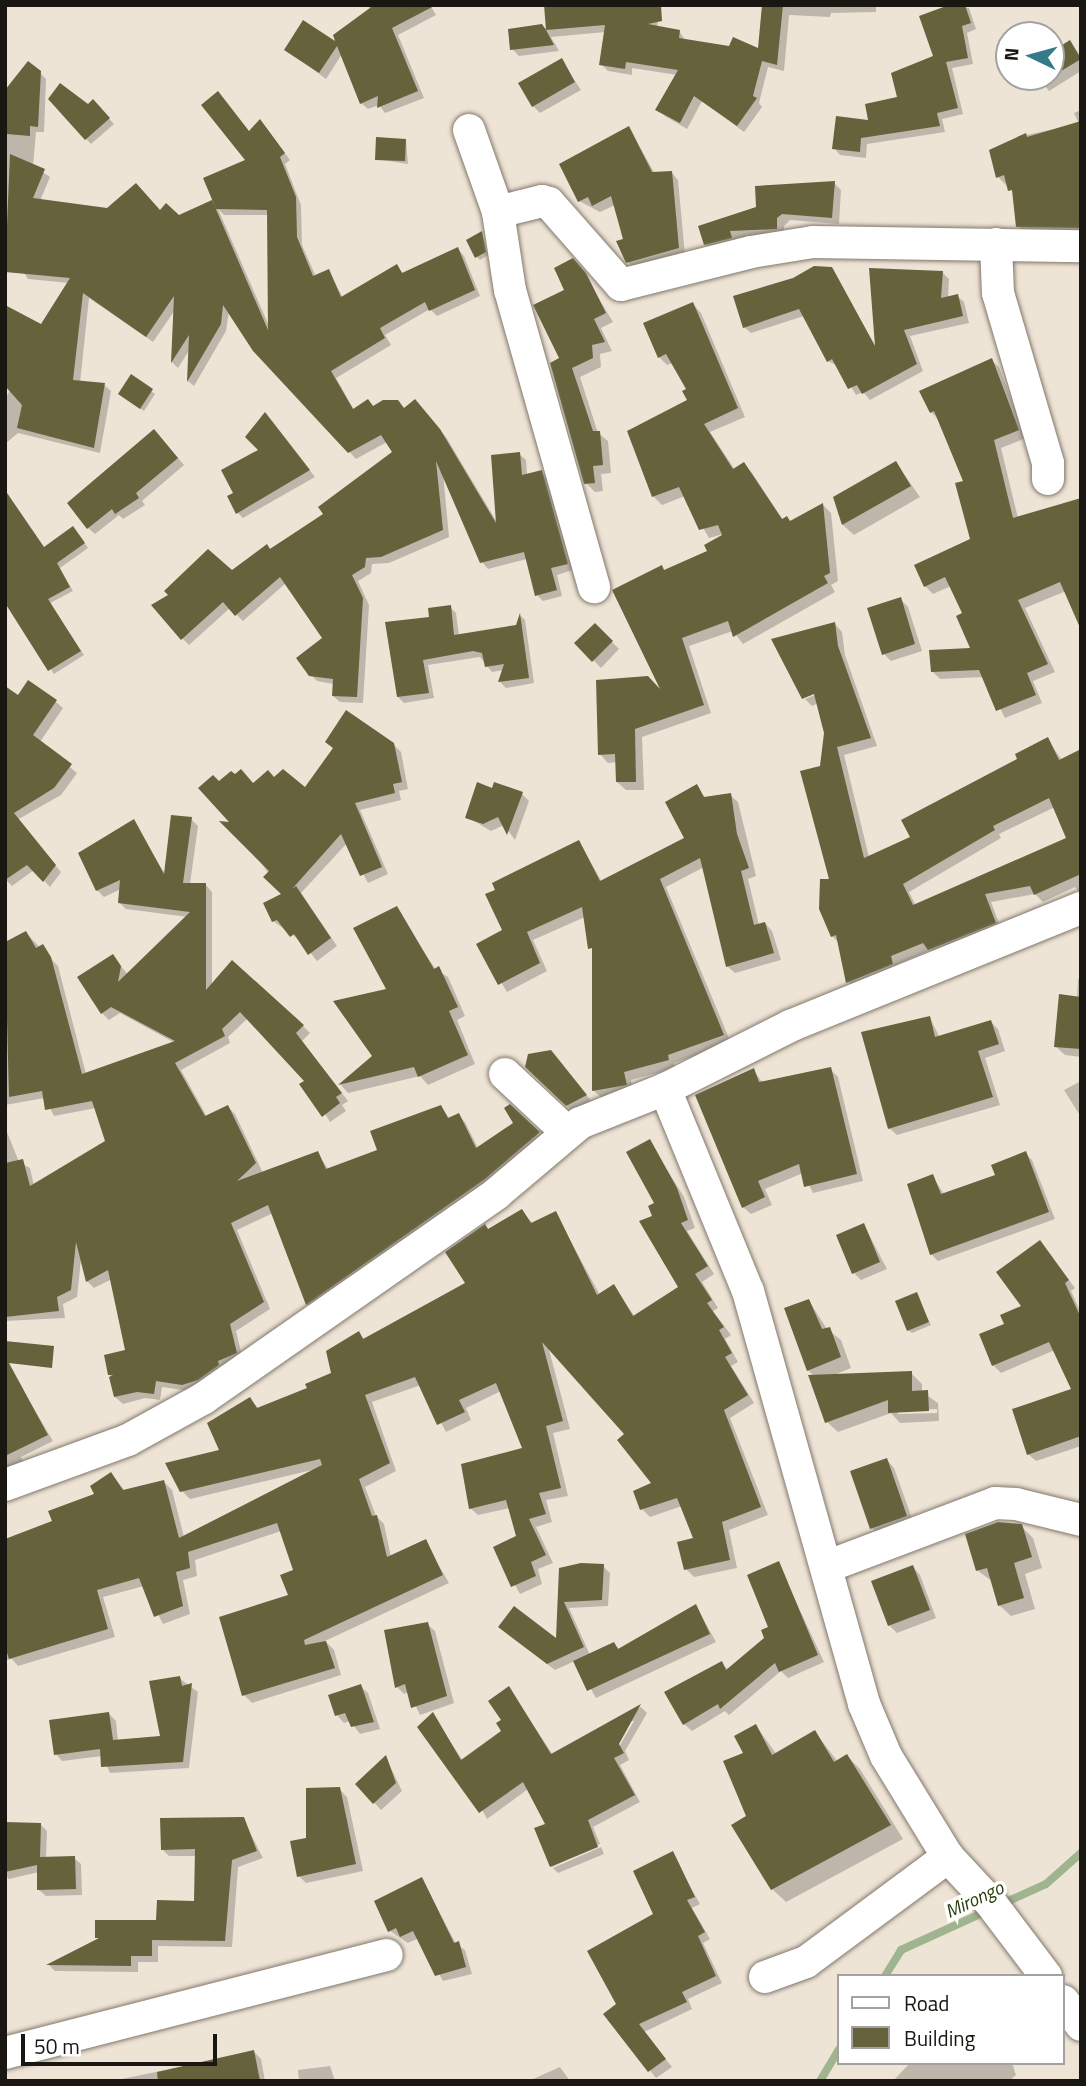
<!DOCTYPE html>
<html>
<head>
<meta charset="utf-8">
<style>
  body { margin:0 }
  #map { position:relative; width:1086px; height:2086px; overflow:hidden; background:#eee4d6; font-family:"Titillium Web",sans-serif }
  div>[style] { position:absolute }
  [style*='--x'] { left:calc(var(--x)*1px); top:calc(var(--y)*1px); width:calc(var(--w)*1px); rotate:calc(var(--a)*1deg) }
  .shadow>* { inset:0; background:#0003 }
  .stream>* { height:8px; margin:-4px; padding:0 4px; transform-origin:4px; border-radius:4px; background:#9fb48f }
  .building>* { inset:0; background:#65623c }
  .roads { filter:drop-shadow(0 0 2px #81786b) drop-shadow(0 0 2px #81786b) }
  .street>* { height:32px; margin:-16px; padding:0 16px; transform-origin:16px; border-radius:16px; background:#fff }
  span { translate:-50% -50%; white-space:nowrap; text-align:center; line-height:1.15; -webkit-text-stroke:7px #fff; paint-order:stroke }
  .water-label { font-size:19px; color:#243e05; font-style:italic }
  .frame { position:absolute; inset:0; border:7px solid #1a1712; pointer-events:none }
  .legend { position:absolute; left:837px; top:1974px; width:228px; height:91px; box-sizing:border-box; background:#fff; border:2px solid #a3a2a0; margin:0; padding:9px 12px; list-style:none; font-size:21px; color:#1a1712 }
  .legend li { display:flex; align-items:center; gap:14px; height:35px }
  .legend b { width:35px; border:2px solid #a3a2a0 }
  .north { position:absolute; left:995px; top:21px; width:70px; height:70px; box-sizing:border-box; background:#fff; border:2px solid #a3a2a0; border-radius:50%; rotate:275deg; font-size:19px; font-weight:700; line-height:28px; text-align:center; color:#1a1712 }
  .north::after { content:''; display:block; margin:auto; width:24px; height:32px; background:#357a88; clip-path:polygon(50% 0,100% 100%,50% 72%,0 100%) }
  .scale { position:absolute; left:21px; top:2034px; width:196px; height:32px; box-sizing:border-box; border:4px solid #1a1712; border-top:0; padding-left:9px; font-size:21px; line-height:24px; white-space:nowrap; color:#1a1712; -webkit-text-stroke:5px #fff; paint-order:stroke }
</style>
</head>
<body>
<div id="map">
  <div class="shadow">
    <div style="clip-path:polygon(367px 5px,430px 5px,436px 15px,398px 35px,424px 98px,385px 113px,379px 105px,368px 109px,361px 103px,342px 54px,326px 79px,286px 49px,303px 23px,339px 46px,371px 10px)"></div>
    <div style="clip-path:polygon(545px 5px,659px 12px,657px 28px,679px 31px,686px 41px,759px 50px,763px 5px,876px 5px,876px 12px,831px 13px,830px 17px,789px 15px,784px 71px,768px 67px,759px 103px,762px 107px,744px 132px,702px 101px,687px 129px,665px 116px,658px 109px,677px 75px,632px 68px,632px 75px,608px 71px,601px 64px,606px 32px,551px 37px,559px 51px,519px 56px,512px 49px,542px 26px,548px 31px)"></div>
    <div style="clip-path:polygon(954px 5px,969px 8px,976px 29px,967px 33px,973px 64px,952px 68px,963px 114px,942px 119px,945px 132px,867px 144px,866px 158px,840px 155px,834px 148px,900px 98px,935px 57px)"></div>
    <div style="clip-path:polygon(1070px 42px,1081px 56px,1081px 71px,1049px 91px,1038px 77px,1051px 77px,1051px 54px)"></div>
    <div style="clip-path:polygon(561px 60px,581px 90px,540px 113px,533px 106px)"></div>
    <div style="clip-path:polygon(evenodd,39px 72px,46px 79px,44px 132px,36px 132px,33px 166px,50px 177px,40px 201px,178px 217px,211px 202px,218px 208px,247px 161px,250px 132px,266px 128px,290px 160px,285px 164px,301px 205px,302px 245px,316px 277px,329px 271px,343px 298px,397px 267px,404px 274px,458px 249px,464px 256px,480px 296px,437px 316px,430px 309px,385px 335px,391px 345px,336px 378px,354px 410px,421px 407px,446px 437px,498px 524px,519px 454px,526px 460px,527px 475px,541px 472px,548px 479px,573px 570px,557px 575px,562px 596px,543px 601px,537px 595px,527px 559px,488px 569px,482px 562px,443px 473px,449px 537px,389px 563px,372px 564px,371px 573px,358px 581px,369px 605px,363px 703px,340px 702px,333px 696px,334px 684px,317px 681px,310px 674px,325px 638px,286px 583px,243px 621px,230px 608px,189px 645px,182px 638px,232px 572px,326px 514px,394px 453px,387px 442px,356px 459px,255px 350px,229px 311px,226px 331px,194px 386px,188px 381px,190px 349px,178px 368px,172px 362px,175px 310px,153px 342px,89px 298px,80px 383px,104px 385px,111px 391px,100px 453px,18px 433px,5px 444px,5px 399px,69px 283px,28px 279px,5px 242px,5px 93px,39px 72px,218px 209px,224px 215px,269px 215px,270px 328px,218px 209px)"></div>
    <div style="clip-path:polygon(88px 106px,98px 107px,114px 124px,91px 144px,86px 139px)"></div>
    <div style="clip-path:polygon(1081px 110px,1081px 235px,1025px 233px,1018px 226px,1015px 194px,998px 177px,1026px 135px,1079px 124px,1074px 113px)"></div>
    <div style="clip-path:polygon(629px 128px,655px 174px,671px 172px,678px 180px,685px 255px,635px 269px,628px 262px,615px 205px,600px 212px,579px 201px)"></div>
    <div style="clip-path:polygon(406px 140px,408px 164px,376px 159px)"></div>
    <div style="clip-path:polygon(834px 183px,841px 190px,839px 224px,790px 220px,784px 226px,784px 236px,736px 238px,738px 245px,713px 252px,705px 244px,700px 227px)"></div>
    <div style="clip-path:polygon(482px 233px,488px 255px,480px 260px,477px 257px)"></div>
    <div style="clip-path:polygon(581px 269px,613px 322px,601px 328px,612px 351px,600px 354px,601px 367px,580px 377px,598px 433px,608px 441px,611px 473px,601px 474px,603px 491px,595px 492px,586px 483px,562px 359px,567px 291px)"></div>
    <div style="clip-path:polygon(831px 269px,876px 347px,942px 272px,949px 279px,948px 298px,957px 296px,964px 302px,969px 323px,910px 336px,923px 371px,870px 400px,863px 392px,856px 395px,838px 366px,828px 361px,804px 316px,751px 333px,744px 327px)"></div>
    <div style="clip-path:polygon(693px 304px,701px 313px,745px 417px,710px 432px,735px 470px,744px 464px,752px 473px,783px 520px,791px 522px,823px 505px,831px 513px,838px 581px,831px 585px,835px 592px,743px 644px,733px 631px,689px 646px,711px 713px,642px 737px,644px 790px,626px 790px,617px 782px,617px 762px,608px 763px,600px 754px,664px 696px,665px 571px,709px 552px,727px 533px,709px 538px,685px 496px,662px 505px,653px 496px,689px 401px,689px 389px,673px 363px,667px 365px,659px 357px)"></div>
    <div style="clip-path:polygon(991px 360px,999px 367px,1026px 438px,1001px 448px,1018px 518px,1081px 500px,1066px 591px,1025px 608px,1055px 672px,1033px 681px,1042px 703px,1005px 718px,984px 677px,940px 679px,932px 671px,973px 649px,965px 614px,951px 586px,933px 594px,925px 586px,972px 540px,965px 482px,940px 421px,931px 412px)"></div>
    <div style="clip-path:polygon(131px 377px,155px 394px,144px 411px,123px 397px)"></div>
    <div style="clip-path:polygon(270px 420px,315px 477px,243px 518px,237px 512px,235px 493px,260px 451px)"></div>
    <div style="clip-path:polygon(161px 438px,184px 465px,142px 501px,145px 505px,123px 519px,119px 515px,95px 534px,88px 528px)"></div>
    <div style="clip-path:polygon(896px 463px,920px 497px,854px 535px,843px 525px,835px 498px)"></div>
    <div style="clip-path:polygon(77px 532px,88px 548px,60px 568px,73px 591px,50px 603px,84px 655px,54px 674px,5px 600px,44px 549px)"></div>
    <div style="clip-path:polygon(900px 599px,908px 607px,922px 651px,891px 661px,884px 654px)"></div>
    <div style="clip-path:polygon(450px 607px,456px 613px,459px 636px,517px 627px,521px 616px,525px 620px,534px 683px,506px 688px,500px 682px,504px 670px,492px 672px,480px 657px,428px 665px,434px 698px,404px 703px,398px 697px)"></div>
    <div style="clip-path:polygon(evenodd,835px 624px,842px 632px,845px 655px,877px 746px,844px 755px,869px 857px,912px 838px,1047px 739px,1062px 760px,1081px 750px,1081px 894px,1075px 887px,1043px 902px,1035px 894px,991px 902px,1002px 931px,937px 957px,930px 950px,898px 964px,900px 972px,856px 990px,848px 982px,840px 944px,832px 936px,822px 767px,826px 733px,818px 703px,812px 706px,805px 699px,823px 692px,835px 624px,1055px 807px,1068px 839px,916px 906px,909px 892px,1001px 838px,999px 834px,1055px 807px)"></div>
    <div style="clip-path:polygon(595px 625px,619px 649px,601px 668px,577px 643px)"></div>
    <div style="clip-path:polygon(19px 697px,56px 702px,63px 708px,40px 742px,77px 773px,61px 795px,17px 820px,61px 872px,50px 887px,34px 870px,12px 886px,5px 879px)"></div>
    <div style="clip-path:polygon(327px 742px,393px 744px,401px 752px,408px 789px,399px 791px,401px 800px,360px 810px,388px 874px,368px 883px,347px 843px,301px 893px,337px 946px,317px 961px,301px 941px,273px 921px,284px 895px,234px 825px,219px 783px,253px 785px,275px 779px,305px 790px,334px 749px)"></div>
    <div style="clip-path:polygon(696px 786px,706px 799px,730px 795px,738px 802px,756px 876px,748px 879px,759px 925px,765px 923px,772px 931px,781px 960px,735px 973px,727px 966px,704px 867px,666px 887px,731px 1043px,674px 1063px,675px 1068px,631px 1080px,633px 1092px,602px 1098px,594px 1091px,594px 953px,585px 917px,533px 940px,547px 971px,507px 992px,479px 945px,505px 930px,579px 842px,602px 882px,686px 839px)"></div>
    <div style="clip-path:polygon(493px 790px,522px 794px,529px 801px,515px 840px,504px 825px,491px 831px,467px 817px)"></div>
    <div style="clip-path:polygon(191px 819px,198px 826px,190px 884px,205px 884px,212px 892px,212px 985px,303px 1026px,310px 1033px,302px 1041px,348px 1101px,342px 1105px,346px 1111px,330px 1122px,306px 1082px,248px 1018px,228px 1037px,230px 1043px,181px 1070px,207px 1117px,228px 1107px,235px 1114px,263px 1173px,317px 1153px,329px 1170px,379px 1151px,441px 1107px,450px 1119px,458px 1115px,465px 1122px,478px 1148px,516px 1123px,510px 1106px,546px 1140px,314px 1310px,307px 1304px,273px 1213px,237px 1230px,270px 1309px,236px 1331px,243px 1360px,190px 1391px,162px 1387px,160px 1400px,145px 1398px,123px 1404px,115px 1397px,110px 1374px,127px 1351px,112px 1279px,94px 1288px,87px 1281px,81px 1259px,77px 1297px,63px 1304px,65px 1318px,5px 1321px,5px 1127px,19px 1162px,30px 1168px,34px 1186px,107px 1142px,96px 1108px,54px 1116px,45px 1098px,5px 1105px,5px 985px,20px 980px,5px 956px,5px 944px,26px 933px,58px 966px,86px 1074px,175px 1043px,120px 1013px,109px 1020px,102px 1013px,113px 956px,128px 975px,188px 917px,126px 909px,119px 902px,121px 889px,104px 897px,97px 890px,134px 822px,165px 874px)"></div>
    <div style="clip-path:polygon(396px 909px,436px 970px,448px 977px,465px 1016px,457px 1020px,475px 1064px,428px 1085px,420px 1076px,348px 1093px,341px 1085px,374px 1056px,388px 990px)"></div>
    <div style="clip-path:polygon(1078px 979px,1081px 979px,1081px 1057px,1065px 1055px,1055px 1046px,1077px 998px)"></div>
    <div style="clip-path:polygon(930px 1018px,940px 1038px,991px 1022px,998px 1029px,1005px 1051px,985px 1058px,1000px 1105px,897px 1135px,889px 1128px)"></div>
    <div style="clip-path:polygon(558px 1059px,592px 1102px,574px 1112px,527px 1067px)"></div>
    <div style="clip-path:polygon(830px 1069px,838px 1077px,863px 1181px,813px 1193px,803px 1173px,765px 1189px,772px 1205px,751px 1214px,743px 1207px,753px 1070px,763px 1083px)"></div>
    <div style="clip-path:polygon(1081px 1081px,1081px 1117px,1064px 1090px)"></div>
    <div style="clip-path:polygon(649px 1141px,684px 1197px,695px 1228px,687px 1231px,714px 1274px,702px 1282px,718px 1308px,713px 1311px,731px 1335px,725px 1339px,738px 1362px,731px 1366px,754px 1403px,730px 1418px,768px 1515px,729px 1530px,737px 1568px,694px 1577px,686px 1569px,695px 1540px,682px 1506px,650px 1517px,642px 1509px,653px 1484px,626px 1434px,548px 1346px,570px 1429px,553px 1433px,568px 1496px,546px 1500px,552px 1522px,536px 1527px,553px 1563px,538px 1569px,542px 1584px,520px 1594px,495px 1548px,518px 1537px,510px 1508px,478px 1515px,470px 1508px,524px 1449px,501px 1391px,466px 1408px,471px 1420px,446px 1432px,421px 1385px,372px 1402px,396px 1471px,365px 1487px,376px 1516px,384px 1524px,391px 1557px,425px 1541px,449px 1583px,325px 1641px,334px 1650px,341px 1675px,252px 1703px,244px 1695px,221px 1619px,290px 1596px,295px 1571px,281px 1531px,195px 1560px,197px 1576px,183px 1580px,190px 1614px,163px 1624px,144px 1586px,103px 1597px,115px 1637px,18px 1666px,12px 1659px,5px 1660px,5px 1537px,10px 1539px,54px 1522px,96px 1495px,111px 1474px,125px 1491px,164px 1482px,172px 1490px,184px 1537px,312px 1470px,190px 1499px,182px 1491px,221px 1451px,250px 1399px,259px 1409px,309px 1389px,333px 1374px,359px 1333px,365px 1340px,467px 1284px,489px 1231px,522px 1211px,533px 1224px,555px 1213px,600px 1295px,614px 1286px,635px 1317px,680px 1288px,655px 1217px)"></div>
    <div style="clip-path:polygon(1025px 1153px,1032px 1160px,1055px 1219px,938px 1261px,931px 1254px,932px 1176px,944px 1194px,997px 1176px)"></div>
    <div style="clip-path:polygon(864px 1225px,887px 1269px,861px 1280px,854px 1273px)"></div>
    <div style="clip-path:polygon(1040px 1242px,1075px 1288px,1071px 1291px,1081px 1313px,1081px 1446px,1036px 1461px,1028px 1454px,1073px 1390px,1055px 1350px,1001px 1373px,993px 1365px,1006px 1325px,1023px 1307px)"></div>
    <div style="clip-path:polygon(916px 1294px,931px 1325px,912px 1333px,908px 1330px)"></div>
    <div style="clip-path:polygon(evenodd,809px 1301px,827px 1329px,841px 1340px,851px 1368px,834px 1375px,911px 1373px,922px 1384px,922px 1392px,938px 1403px,939px 1421px,900px 1423px,891px 1413px,838px 1432px,827px 1422px,815px 1377px,808px 1370px,809px 1301px,937px 1409px,937px 1413px,898px 1414px,898px 1411px,937px 1409px)"></div>
    <div style="clip-path:polygon(15px 1377px,53px 1441px,21px 1457px,25px 1466px,5px 1476px,5px 1381px)"></div>
    <div style="clip-path:polygon(887px 1460px,894px 1468px,914px 1524px,879px 1536px,872px 1528px,852px 1472px)"></div>
    <div style="clip-path:polygon(1021px 1526px,1033px 1538px,1042px 1568px,1025px 1574px,1035px 1609px,1011px 1616px,999px 1605px,992px 1581px,978px 1571px)"></div>
    <div style="clip-path:polygon(778px 1563px,824px 1662px,788px 1678px,781px 1671px,729px 1715px,725px 1711px,692px 1731px,684px 1724px,721px 1663px,729px 1670px,766px 1638px)"></div>
    <div style="clip-path:polygon(603px 1566px,610px 1573px,608px 1606px,569px 1608px,590px 1655px,614px 1644px,620px 1650px,696px 1606px,716px 1642px,596px 1698px,575px 1661px,555px 1670px,507px 1634px,558px 1642px,561px 1570px)"></div>
    <div style="clip-path:polygon(913px 1567px,920px 1575px,936px 1618px,897px 1633px,889px 1625px)"></div>
    <div style="clip-path:polygon(427px 1624px,435px 1631px,454px 1703px,420px 1715px,409px 1692px,404px 1694px,397px 1687px)"></div>
    <div style="clip-path:polygon(179px 1678px,198px 1692px,189px 1768px,110px 1773px,102px 1756px,62px 1761px,56px 1754px,109px 1714px,116px 1721px,118px 1742px,163px 1737px)"></div>
    <div style="clip-path:polygon(360px 1686px,368px 1693px,380px 1729px,360px 1734px,350px 1721px,344px 1723px,337px 1715px)"></div>
    <div style="clip-path:polygon(evenodd,509px 1688px,553px 1755px,641px 1707px,647px 1713px,625px 1751px,629px 1760px,620px 1765px,640px 1802px,593px 1827px,600px 1844px,552px 1867px,536px 1829px,547px 1825px,528px 1789px,487px 1819px,432px 1714px,463px 1761px,503px 1731px,509px 1688px,630px 1721px,634px 1721px,616px 1752px,613px 1750px,630px 1721px)"></div>
    <div style="clip-path:polygon(756px 1726px,777px 1755px,815px 1732px,838px 1762px,847px 1756px,860px 1769px,903px 1839px,786px 1902px,772px 1889px,748px 1816px,746px 1754px)"></div>
    <div style="clip-path:polygon(386px 1758px,402px 1791px,381px 1810px,357px 1784px)"></div>
    <div style="clip-path:polygon(339px 1789px,347px 1797px,363px 1871px,306px 1883px,299px 1876px,308px 1839px)"></div>
    <div style="clip-path:polygon(243px 1819px,263px 1858px,238px 1867px,232px 1947px,158px 1946px,158px 1962px,138px 1962px,138px 1972px,55px 1971px,49px 1965px,99px 1940px,97px 1937px,158px 1921px,196px 1902px,197px 1856px,169px 1856px,162px 1849px)"></div>
    <div style="clip-path:polygon(5px 1824px,41px 1825px,47px 1831px,46px 1859px,74px 1858px,81px 1864px,82px 1895px,46px 1896px,39px 1890px,39px 1872px,9px 1879px,5px 1875px)"></div>
    <div style="clip-path:polygon(601px 1847px,604px 1854px,558px 1873px,553px 1868px)"></div>
    <div style="clip-path:polygon(672px 1854px,700px 1904px,692px 1908px,710px 1939px,703px 1943px,722px 1983px,688px 1999px,692px 2009px,644px 2032px,672px 2067px,656px 2078px,606px 2014px,618px 2005px,656px 1915px)"></div>
    <div style="clip-path:polygon(422px 1879px,456px 1944px,465px 1950px,472px 1974px,443px 1981px,419px 1938px,408px 1943px,390px 1931px)"></div>
    <div style="clip-path:polygon(254px 2052px,261px 2059px,265px 2081px,112px 2081px)"></div>
    <div style="clip-path:polygon(910px 2063px,1012px 2063px,1016px 2075px,1009px 2081px,893px 2081px)"></div>
    <div style="clip-path:polygon(330px 2066px,335px 2081px,299px 2081px,298px 2070px)"></div>
    <div style="clip-path:polygon(560px 2067px,570px 2081px,530px 2081px,533px 2079px)"></div>
  </div>
  <div class="stream">
    <div style="--x:1002;--y:1904;--w:48;--a:-24.4"></div>
    <div style="--x:1046;--y:1884;--w:47;--a:-41.5"></div>
    <div style="--x:885;--y:1976;--w:31;--a:-58"></div>
    <div style="--x:901;--y:1950;--w:94;--a:-24.4"></div>
    <div style="--x:820;--y:2081;--w:37;--a:-59"></div>
  </div>
  <div class="building">
    <div style="clip-path:polygon(374px 5px,436px 5px,392px 28px,418px 91px,377px 108px,378px 96px,360px 104px,337px 46px,319px 73px,284px 50px,303px 20px,335px 41px,333px 35px)"></div>
    <div style="clip-path:polygon(544px 5px,661px 5px,662px 21px,648px 24px,680px 30px,679px 38px,729px 46px,733px 37px,758px 48px,762px 5px,783px 5px,777px 65px,762px 61px,753px 96px,757px 98px,737px 126px,694px 96px,680px 123px,655px 110px,678px 70px,626px 62px,625px 69px,599px 65px,605px 25px,546px 30px,554px 45px,510px 50px,508px 29px,542px 24px,546px 30px)"></div>
    <div style="clip-path:polygon(949px 5px,965px 5px,971px 23px,962px 26px,968px 58px,946px 62px,958px 108px,937px 113px,940px 126px,861px 138px,860px 152px,832px 149px,836px 116px,868px 120px,865px 104px,897px 97px,891px 73px,933px 56px,919px 16px)"></div>
    <div style="clip-path:polygon(1070px 40px,1081px 59px,1051px 77px,1051px 52px)"></div>
    <div style="clip-path:polygon(562px 58px,575px 82px,532px 107px,518px 83px)"></div>
    <div style="clip-path:polygon(28px 61px,41px 71px,38px 127px,30px 126px,30px 136px,7px 134px,5px 90px)"></div>
    <div style="clip-path:polygon(60px 83px,88px 104px,93px 99px,110px 118px,85px 140px,48px 99px)"></div>
    <div style="clip-path:polygon(218px 91px,249px 131px,260px 119px,285px 153px,280px 157px,296px 197px,297px 237px,313px 276px,329px 269px,341px 297px,397px 264px,402px 273px,458px 247px,475px 290px,429px 311px,425px 302px,380px 328px,385px 338px,331px 371px,353px 409px,368px 399px,373px 406px,383px 400px,398px 400px,404px 408px,415px 399px,440px 429px,496px 523px,491px 455px,520px 452px,522px 475px,542px 470px,568px 564px,551px 568px,557px 590px,535px 596px,524px 552px,480px 563px,436px 461px,443px 530px,381px 557px,366px 558px,365px 567px,352px 575px,363px 598px,357px 697px,332px 696px,333px 679px,309px 676px,296px 658px,322px 638px,280px 577px,235px 616px,223px 602px,181px 640px,151px 605px,168px 595px,164px 591px,208px 549px,232px 570px,267px 544px,270px 549px,323px 514px,318px 507px,392px 452px,381px 435px,348px 453px,253px 351px,223px 305px,221px 324px,187px 382px,189px 335px,171px 363px,174px 296px,146px 337px,83px 293px,73px 380px,105px 383px,94px 448px,17px 428px,22px 405px,5px 386px,5px 305px,41px 324px,70px 278px,5px 272px,10px 154px,45px 169px,33px 198px,107px 208px,136px 183px,160px 210px,166px 203px,179px 215px,212px 200px,268px 330px,267px 210px,216px 209px,203px 178px,245px 160px,201px 105px)"></div>
    <div style="clip-path:polygon(1081px 121px,1081px 228px,1016px 227px,1012px 190px,1008px 191px,1004px 175px,996px 178px,989px 150px,1026px 133px,1027px 137px)"></div>
    <div style="clip-path:polygon(629px 126px,652px 172px,672px 171px,679px 248px,626px 263px,616px 241px,623px 239px,611px 196px,592px 206px,588px 197px,578px 202px,559px 164px)"></div>
    <div style="clip-path:polygon(376px 137px,406px 139px,405px 161px,375px 160px)"></div>
    <div style="clip-path:polygon(835px 181px,832px 218px,782px 214px,777px 218px,777px 229px,730px 231px,732px 238px,704px 245px,698px 226px,756px 207px,755px 186px)"></div>
    <div style="clip-path:polygon(482px 231px,486px 252px,475px 258px,466px 240px)"></div>
    <div style="clip-path:polygon(573px 258px,586px 273px,606px 313px,594px 319px,605px 342px,592px 345px,593px 358px,572px 368px,593px 431px,600px 431px,603px 465px,593px 466px,595px 483px,584px 484px,550px 363px,559px 358px,533px 305px,564px 290px,554px 268px)"></div>
    <div style="clip-path:polygon(814px 266px,832px 267px,875px 346px,869px 268px,943px 271px,941px 298px,958px 294px,963px 316px,904px 330px,917px 364px,862px 394px,857px 385px,848px 389px,832px 359px,827px 362px,799px 309px,743px 328px,733px 296px,793px 278px)"></div>
    <div style="clip-path:polygon(693px 302px,738px 408px,704px 424px,733px 469px,744px 462px,782px 519px,787px 516px,790px 521px,823px 503px,830px 573px,824px 576px,828px 583px,733px 637px,728px 621px,682px 638px,704px 705px,635px 729px,636px 782px,616px 782px,615px 754px,598px 755px,596px 680px,648px 676px,660px 689px,612px 590px,662px 565px,664px 570px,707px 551px,704px 545px,722px 535px,718px 525px,699px 530px,679px 487px,652px 497px,627px 431px,687px 400px,682px 391px,686px 389px,666px 354px,658px 358px,643px 323px)"></div>
    <div style="clip-path:polygon(992px 358px,1019px 430px,994px 440px,1013px 518px,1081px 498px,1081px 630px,1060px 582px,1018px 600px,1048px 664px,1027px 673px,1036px 695px,996px 711px,979px 670px,931px 672px,929px 650px,970px 648px,956px 616px,962px 613px,945px 577px,924px 587px,914px 565px,970px 539px,955px 483px,963px 481px,934px 411px,930px 413px,919px 391px)"></div>
    <div style="clip-path:polygon(131px 374px,153px 389px,140px 409px,118px 394px)"></div>
    <div style="clip-path:polygon(265px 412px,310px 470px,236px 514px,227px 496px,233px 493px,221px 470px,258px 450px,245px 437px)"></div>
    <div style="clip-path:polygon(154px 429px,178px 458px,136px 493px,139px 498px,115px 514px,112px 509px,87px 529px,67px 503px)"></div>
    <div style="clip-path:polygon(896px 461px,911px 486px,842px 525px,833px 497px)"></div>
    <div style="clip-path:polygon(5px 490px,44px 547px,73px 526px,85px 543px,57px 563px,70px 587px,48px 599px,81px 651px,48px 671px,5px 603px)"></div>
    <div style="clip-path:polygon(901px 597px,915px 644px,882px 655px,867px 608px)"></div>
    <div style="clip-path:polygon(451px 605px,454px 635px,516px 625px,520px 613px,529px 678px,498px 682px,504px 664px,485px 667px,482px 653px,473px 651px,423px 660px,429px 693px,397px 697px,385px 622px,429px 617px,428px 608px)"></div>
    <div style="clip-path:polygon(evenodd,835px 622px,838px 646px,871px 738px,837px 747px,864px 858px,910px 837px,901px 820px,1017px 759px,1015px 754px,1048px 737px,1059px 760px,1081px 749px,1081px 874px,1034px 895px,1030px 886px,985px 894px,996px 923px,928px 950px,923px 943px,891px 956px,893px 964px,846px 983px,836px 935px,831px 937px,819px 909px,820px 879px,829px 879px,800px 771px,820px 766px,824px 733px,814px 694px,802px 699px,771px 639px,835px 622px,1049px 798px,1066px 838px,913px 905px,903px 884px,995px 830px,993px 826px,1049px 798px)"></div>
    <div style="clip-path:polygon(595px 623px,613px 641px,592px 662px,574px 643px)"></div>
    <div style="clip-path:polygon(28px 680px,57px 700px,33px 735px,72px 764px,54px 788px,14px 813px,56px 865px,43px 882px,27px 865px,5px 880px,5px 686px,18px 695px)"></div>
    <div style="clip-path:polygon(346px 710px,394px 743px,402px 782px,393px 784px,395px 793px,355px 803px,382px 867px,360px 876px,341px 834px,292px 889px,296px 886px,331px 938px,308px 955px,294px 934px,290px 937px,277px 920px,272px 922px,263px 903px,281px 894px,263px 877px,269px 871px,219px 821px,229px 822px,198px 788px,213px 775px,219px 781px,231px 771px,235px 774px,241px 769px,253px 783px,268px 770px,274px 777px,283px 769px,305px 787px,333px 748px,325px 742px)"></div>
    <div style="clip-path:polygon(477px 782px,492px 788px,494px 782px,523px 792px,507px 835px,498px 817px,483px 824px,465px 818px)"></div>
    <div style="clip-path:polygon(697px 784px,704px 797px,731px 793px,737px 834px,749px 868px,741px 871px,754px 925px,765px 922px,774px 953px,726px 967px,700px 858px,660px 879px,724px 1035px,668px 1055px,669px 1060px,624px 1072px,627px 1085px,592px 1091px,592px 948px,588px 949px,582px 907px,527px 932px,540px 963px,498px 985px,476px 944px,502px 930px,485px 894px,495px 890px,492px 883px,579px 840px,600px 881px,684px 838px,665px 802px)"></div>
    <div style="clip-path:polygon(171px 815px,192px 817px,183px 883px,206px 883px,206px 990px,232px 960px,304px 1025px,296px 1033px,342px 1093px,336px 1097px,340px 1103px,322px 1117px,299px 1084px,304px 1081px,240px 1012px,222px 1029px,225px 1036px,175px 1063px,205px 1116px,228px 1105px,256px 1163px,237px 1181px,318px 1151px,326px 1169px,377px 1150px,370px 1131px,441px 1105px,448px 1118px,459px 1113px,476px 1148px,513px 1123px,504px 1108px,510px 1104px,540px 1132px,485px 1179px,306px 1305px,268px 1205px,231px 1223px,264px 1302px,230px 1324px,237px 1353px,218px 1361px,219px 1365px,198px 1380px,182px 1385px,156px 1381px,154px 1394px,137px 1392px,114px 1397px,109px 1377px,113px 1375px,108px 1375px,104px 1355px,125px 1350px,108px 1270px,86px 1282px,76px 1242px,71px 1290px,57px 1297px,59px 1311px,5px 1317px,5px 1163px,23px 1159px,30px 1186px,105px 1141px,92px 1101px,45px 1110px,42px 1091px,9px 1097px,5px 942px,26px 931px,36px 948px,43px 944px,51px 957px,82px 1074px,175px 1041px,111px 1007px,101px 1014px,77px 977px,113px 954px,121px 966px,118px 982px,190px 912px,118px 903px,120px 880px,96px 891px,78px 853px,134px 819px,164px 874px)"></div>
    <div style="clip-path:polygon(397px 906px,434px 969px,439px 966px,458px 1007px,449px 1011px,468px 1055px,418px 1077px,414px 1067px,338px 1085px,372px 1056px,333px 1001px,386px 989px,353px 928px)"></div>
    <div style="clip-path:polygon(1059px 994px,1081px 997px,1081px 1049px,1054px 1047px)"></div>
    <div style="clip-path:polygon(930px 1016px,935px 1037px,991px 1020px,999px 1044px,978px 1051px,993px 1097px,888px 1129px,861px 1032px)"></div>
    <div style="clip-path:polygon(551px 1050px,587px 1095px,566px 1106px,525px 1067px,528px 1054px)"></div>
    <div style="clip-path:polygon(831px 1067px,857px 1174px,804px 1187px,799px 1164px,758px 1181px,765px 1197px,742px 1208px,695px 1095px,754px 1068px,759px 1082px)"></div>
    <div style="clip-path:polygon(650px 1139px,677px 1188px,688px 1220px,681px 1223px,708px 1266px,695px 1274px,712px 1300px,707px 1303px,724px 1327px,719px 1330px,732px 1353px,725px 1357px,748px 1395px,724px 1410px,761px 1507px,722px 1522px,730px 1560px,684px 1570px,677px 1542px,693px 1538px,677px 1498px,640px 1510px,633px 1491px,651px 1483px,617px 1440px,624px 1434px,542px 1342px,563px 1421px,546px 1426px,561px 1488px,539px 1493px,546px 1514px,529px 1519px,546px 1555px,531px 1562px,536px 1576px,511px 1587px,493px 1547px,516px 1536px,506px 1500px,469px 1509px,461px 1464px,522px 1448px,496px 1383px,459px 1400px,465px 1412px,437px 1425px,415px 1377px,365px 1395px,390px 1463px,359px 1479px,372px 1516px,377px 1515px,387px 1557px,426px 1539px,443px 1575px,304px 1640px,305px 1645px,326px 1641px,335px 1668px,242px 1696px,219px 1617px,288px 1595px,280px 1575px,293px 1570px,277px 1523px,188px 1552px,190px 1568px,176px 1572px,183px 1606px,154px 1617px,139px 1578px,97px 1590px,108px 1629px,9px 1659px,5px 1646px,5px 1539px,52px 1521px,48px 1511px,94px 1494px,90px 1486px,111px 1472px,123px 1490px,164px 1480px,179px 1538px,322px 1465px,320px 1459px,180px 1492px,165px 1463px,219px 1450px,207px 1423px,250px 1397px,257px 1408px,307px 1388px,305px 1384px,331px 1373px,326px 1351px,359px 1331px,363px 1339px,465px 1283px,445px 1252px,485px 1224px,488px 1229px,522px 1209px,531px 1223px,556px 1211px,597px 1295px,614px 1284px,633px 1316px,678px 1287px,639px 1221px,652px 1216px,648px 1206px,654px 1203px,626px 1152px)"></div>
    <div style="clip-path:polygon(1026px 1151px,1049px 1212px,930px 1255px,907px 1184px,933px 1174px,941px 1194px,995px 1175px,991px 1165px)"></div>
    <div style="clip-path:polygon(864px 1223px,880px 1262px,852px 1274px,836px 1235px)"></div>
    <div style="clip-path:polygon(1040px 1240px,1069px 1280px,1065px 1283px,1081px 1318px,1081px 1436px,1027px 1455px,1012px 1409px,1071px 1389px,1049px 1342px,992px 1366px,979px 1334px,1004px 1324px,1000px 1315px,1021px 1306px,996px 1272px)"></div>
    <div style="clip-path:polygon(917px 1292px,929px 1322px,907px 1331px,895px 1301px)"></div>
    <div style="clip-path:polygon(809px 1299px,822px 1329px,830px 1327px,841px 1357px,807px 1371px,784px 1308px)"></div>
    <div style="clip-path:polygon(5px 1341px,54px 1346px,52px 1368px,9px 1363px,48px 1435px,5px 1456px)"></div>
    <div style="clip-path:polygon(912px 1371px,912px 1391px,928px 1390px,929px 1411px,888px 1413px,888px 1400px,825px 1423px,808px 1375px)"></div>
    <div style="clip-path:polygon(887px 1458px,907px 1516px,870px 1529px,850px 1471px)"></div>
    <div style="clip-path:polygon(998px 1522px,1022px 1524px,1032px 1557px,1014px 1563px,1024px 1598px,998px 1606px,987px 1568px,976px 1571px,965px 1534px)"></div>
    <div style="clip-path:polygon(779px 1561px,818px 1655px,779px 1672px,775px 1663px,720px 1709px,718px 1704px,683px 1725px,664px 1692px,722px 1661px,726px 1670px,764px 1638px,761px 1630px,768px 1627px,747px 1575px)"></div>
    <div style="clip-path:polygon(581px 1563px,604px 1564px,602px 1600px,564px 1602px,584px 1647px,547px 1664px,498px 1627px,514px 1606px,556px 1638px,559px 1568px)"></div>
    <div style="clip-path:polygon(913px 1565px,930px 1610px,888px 1626px,871px 1581px)"></div>
    <div style="clip-path:polygon(696px 1604px,710px 1634px,587px 1691px,573px 1661px,614px 1642px,618px 1649px)"></div>
    <div style="clip-path:polygon(428px 1622px,447px 1696px,411px 1708px,405px 1684px,395px 1688px,384px 1630px)"></div>
    <div style="clip-path:polygon(180px 1676px,182px 1686px,192px 1683px,183px 1762px,101px 1767px,100px 1749px,54px 1755px,49px 1720px,109px 1712px,113px 1740px,160px 1736px,149px 1681px)"></div>
    <div style="clip-path:polygon(361px 1684px,374px 1722px,351px 1727px,345px 1713px,335px 1716px,328px 1695px)"></div>
    <div style="clip-path:polygon(509px 1686px,551px 1754px,641px 1704px,619px 1744px,624px 1753px,614px 1758px,635px 1795px,588px 1820px,598px 1847px,550px 1867px,534px 1828px,545px 1824px,523px 1782px,479px 1813px,417px 1727px,433px 1712px,461px 1760px,501px 1731px,496px 1723px,501px 1720px,488px 1701px)"></div>
    <div style="clip-path:polygon(756px 1724px,772px 1755px,815px 1730px,834px 1762px,847px 1754px,891px 1825px,771px 1890px,731px 1825px,746px 1816px,723px 1761px,743px 1753px,734px 1736px)"></div>
    <div style="clip-path:polygon(386px 1755px,396px 1783px,373px 1804px,355px 1784px)"></div>
    <div style="clip-path:polygon(340px 1787px,356px 1864px,297px 1877px,290px 1841px,306px 1838px,306px 1788px)"></div>
    <div style="clip-path:polygon(244px 1817px,257px 1851px,232px 1860px,225px 1941px,152px 1940px,152px 1956px,131px 1956px,131px 1966px,46px 1965px,99px 1938px,95px 1938px,95px 1920px,156px 1920px,157px 1900px,194px 1901px,195px 1849px,161px 1850px,160px 1818px)"></div>
    <div style="clip-path:polygon(5px 1822px,41px 1823px,40px 1857px,75px 1856px,76px 1889px,37px 1890px,37px 1865px,5px 1872px)"></div>
    <div style="clip-path:polygon(673px 1851px,695px 1897px,687px 1900px,705px 1932px,698px 1936px,716px 1976px,682px 1992px,687px 2002px,639px 2024px,666px 2059px,648px 2072px,603px 2014px,616px 2004px,587px 1951px,653px 1914px,633px 1871px)"></div>
    <div style="clip-path:polygon(422px 1877px,454px 1943px,459px 1941px,466px 1967px,435px 1976px,413px 1931px,400px 1937px,396px 1928px,388px 1932px,374px 1901px)"></div>
    <div style="clip-path:polygon(254px 2050px,260px 2081px,158px 2081px,157px 2072px)"></div>
  </div>
  <div class="roads">
    <div class="street">
      <div style="--x:469;--y:130;--w:87;--a:70.5"></div>
      <div style="--x:498;--y:212;--w:79;--a:81.3"></div>
      <div style="--x:510;--y:290;--w:309;--a:74.2"></div>
      <div style="--x:498;--y:212;--w:45;--a:-14"></div>
      <div style="--x:542;--y:201;--w:7;--a:16"></div>
      <div style="--x:549;--y:203;--w:109;--a:48.7"></div>
      <div style="--x:621;--y:285;--w:134;--a:-14.2"></div>
      <div style="--x:751;--y:252;--w:63;--a:-9.2"></div>
      <div style="--x:813;--y:242;--w:268;--a:0.9"></div>
      <div style="--x:996;--y:244;--w:49;--a:87.7"></div>
      <div style="--x:998;--y:293;--w:177;--a:73.6"></div>
      <div style="--x:1048;--y:463;--w:16;--a:90"></div>
      <div style="--x:505;--y:1074;--w:85;--a:43.1"></div>
      <div style="--x:665;--y:1089;--w:218;--a:67.7"></div>
      <div style="--x:748;--y:1291;--w:429;--a:74.3"></div>
      <div style="--x:864;--y:1704;--w:56;--a:67.1"></div>
      <div style="--x:886;--y:1756;--w:119;--a:58.5"></div>
      <div style="--x:948;--y:1857;--w:62;--a:47"></div>
      <div style="--x:990;--y:1902;--w:93;--a:52.9"></div>
      <div style="--x:5;--y:1485;--w:131;--a:-20.1"></div>
      <div style="--x:128;--y:1440;--w:87;--a:-28.9"></div>
      <div style="--x:204;--y:1398;--w:356;--a:-34.9"></div>
      <div style="--x:496;--y:1194;--w:110;--a:-40.2"></div>
      <div style="--x:580;--y:1123;--w:92;--a:-21.8"></div>
      <div style="--x:665;--y:1089;--w:140;--a:-26.7"></div>
      <div style="--x:790;--y:1026;--w:314;--a:-22.1"></div>
      <div style="--x:826;--y:1567;--w:181;--a:-20.7"></div>
      <div style="--x:995;--y:1503;--w:21;--a:3"></div>
      <div style="--x:1016;--y:1504;--w:67;--a:13.8"></div>
      <div style="--x:765;--y:1977;--w:44;--a:-20.1"></div>
      <div style="--x:806;--y:1962;--w:177;--a:-36.5"></div>
      <div style="--x:1063;--y:2001;--w:30;--a:53"></div>
      <div style="--x:5;--y:2053;--w:394;--a:-14.4"></div>
    </div>
  </div>
  <div class="water-label">
    <span style="left:974px;top:1899px;rotate:-25deg">Mirongo</span>
  </div>
  <div class="frame"></div>
  <ul class="legend">
  <li><b style="height:9px;background:#fff"></b>Road</li>
  <li><b style="height:19px;background:#65623c"></b>Building</li>
  </ul>
  <div class="north">N</div>
  <div class="scale">50 m</div>
</div>
</body>
</html>
